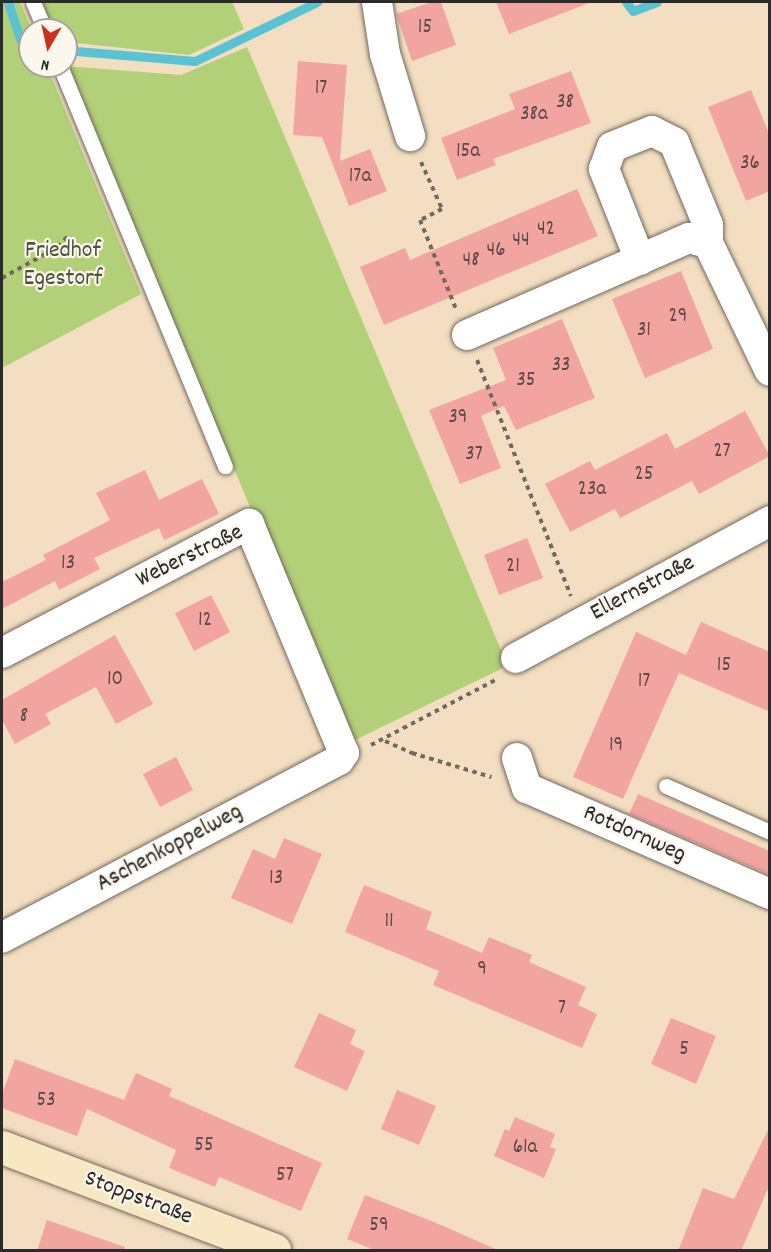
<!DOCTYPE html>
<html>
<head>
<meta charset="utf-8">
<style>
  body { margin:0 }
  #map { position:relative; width:771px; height:1252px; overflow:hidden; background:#f4dec1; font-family:Dekko,sans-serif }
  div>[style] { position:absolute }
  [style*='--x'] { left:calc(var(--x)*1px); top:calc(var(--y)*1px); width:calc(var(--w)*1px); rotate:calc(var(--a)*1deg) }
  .green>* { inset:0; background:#b2d077 }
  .stream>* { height:9px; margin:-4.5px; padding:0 4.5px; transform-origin:4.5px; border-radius:4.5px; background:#59c3d4 }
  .building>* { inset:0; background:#f2a4a0 }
  .path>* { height:4px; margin-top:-2px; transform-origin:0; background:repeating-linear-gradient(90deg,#716a60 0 4.5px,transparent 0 9px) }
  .roads { filter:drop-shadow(0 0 2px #716a60) drop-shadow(0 0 2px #716a60) }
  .lane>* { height:15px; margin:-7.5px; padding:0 7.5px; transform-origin:7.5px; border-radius:7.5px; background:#fff }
  .street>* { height:30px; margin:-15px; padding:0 15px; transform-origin:15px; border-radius:15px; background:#fff }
  .secondary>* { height:33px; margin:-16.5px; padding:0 16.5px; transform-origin:16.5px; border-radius:16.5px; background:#f7e8c3 }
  span { translate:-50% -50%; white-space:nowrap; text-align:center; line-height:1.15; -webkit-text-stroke:4.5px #fbf7ec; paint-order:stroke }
  .number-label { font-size:21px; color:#5d4948 }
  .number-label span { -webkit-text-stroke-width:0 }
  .park-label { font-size:24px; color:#4d543e }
  .street-label { font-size:24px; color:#2b2b2b }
  .frame { position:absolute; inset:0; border:3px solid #2b2b2b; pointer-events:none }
  .north { position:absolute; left:18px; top:18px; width:60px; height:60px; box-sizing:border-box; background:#fbf7ec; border:2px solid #a8a59f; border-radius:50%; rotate:189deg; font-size:16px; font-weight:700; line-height:24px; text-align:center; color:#2b2b2b }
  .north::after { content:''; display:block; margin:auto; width:21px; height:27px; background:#c8321e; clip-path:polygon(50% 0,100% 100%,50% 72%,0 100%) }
</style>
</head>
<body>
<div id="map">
  <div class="green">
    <div style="clip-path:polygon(2px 2px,20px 2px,32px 30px,30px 66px,47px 66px,141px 294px,2px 368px)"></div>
    <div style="clip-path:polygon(41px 2px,232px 2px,244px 29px,189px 55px,66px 42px,66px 30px,53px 30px)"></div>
    <div style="clip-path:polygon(247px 47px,506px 662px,501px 669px,355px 740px,348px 739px,64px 66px,181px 75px)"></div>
  </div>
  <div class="stream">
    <div style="--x:8;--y:2;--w:39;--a:72"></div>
    <div style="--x:626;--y:2;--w:11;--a:52"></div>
    <div style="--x:633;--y:11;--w:26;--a:-21"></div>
    <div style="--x:76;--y:51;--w:119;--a:4.8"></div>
    <div style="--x:195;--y:61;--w:136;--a:-25.8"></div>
  </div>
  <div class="building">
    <div style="clip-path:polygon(432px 2px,441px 2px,456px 45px,412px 61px,396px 14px)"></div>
    <div style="clip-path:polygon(496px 2px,588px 2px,589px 3px,509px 34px)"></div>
    <div style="clip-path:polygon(298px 61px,347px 65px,340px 161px,370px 149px,387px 191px,349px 206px,322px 137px,293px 135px)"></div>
    <div style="clip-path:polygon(571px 71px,591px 123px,493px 159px,496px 165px,457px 180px,441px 138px,515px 109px,509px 94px)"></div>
    <div style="clip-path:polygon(751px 90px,770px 136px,770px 191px,746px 201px,708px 107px)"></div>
    <div style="clip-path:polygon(577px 189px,598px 236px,384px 325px,360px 267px,405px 248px,410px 260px)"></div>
    <div style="clip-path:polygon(681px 271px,713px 349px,645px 378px,612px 299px)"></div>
    <div style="clip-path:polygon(562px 319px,595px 398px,516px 430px,504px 406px,481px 416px,501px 468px,460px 484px,429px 410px,506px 380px,493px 348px)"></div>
    <div style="clip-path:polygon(745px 411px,770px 456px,699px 494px,692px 481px,620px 518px,615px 509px,570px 532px,545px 484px,590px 461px,595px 470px,667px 433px,675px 449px)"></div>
    <div style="clip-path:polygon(145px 470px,159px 500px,202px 479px,219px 514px,164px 540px,159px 528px,94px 558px,100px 569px,59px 590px,55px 581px,2px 609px,2px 582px,46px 560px,43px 555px,110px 520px,96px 493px)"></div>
    <div style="clip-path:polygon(527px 538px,543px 578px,499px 595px,484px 555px)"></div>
    <div style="clip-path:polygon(211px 595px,230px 632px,194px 651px,175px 613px)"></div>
    <div style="clip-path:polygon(701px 622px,770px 652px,770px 712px,679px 673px,623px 799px,573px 777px,636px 632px,686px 655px)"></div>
    <div style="clip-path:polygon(115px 635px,153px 704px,116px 724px,96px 687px,45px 714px,51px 724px,15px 744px,2px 720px,2px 700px)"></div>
    <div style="clip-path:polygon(176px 757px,193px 790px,160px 807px,143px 774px)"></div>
    <div style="clip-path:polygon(638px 794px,770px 851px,770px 875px,629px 814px)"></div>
    <div style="clip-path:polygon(284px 838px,322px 854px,292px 924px,231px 898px,253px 849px,275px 859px)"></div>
    <div style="clip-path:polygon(364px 885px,432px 912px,426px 929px,482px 953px,489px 937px,532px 955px,529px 962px,586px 987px,578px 1005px,597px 1014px,582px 1048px,433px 985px,439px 971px,345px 932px)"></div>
    <div style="clip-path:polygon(319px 1013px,356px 1030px,350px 1044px,365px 1051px,347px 1091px,294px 1067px)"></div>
    <div style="clip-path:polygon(671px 1018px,716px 1036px,696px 1084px,651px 1064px)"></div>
    <div style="clip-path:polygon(15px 1059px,124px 1100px,136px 1073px,172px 1089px,169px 1096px,322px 1163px,301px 1211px,219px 1177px,215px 1187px,169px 1168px,176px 1150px,87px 1109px,77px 1136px,2px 1108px,2px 1094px)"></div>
    <div style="clip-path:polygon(397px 1090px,436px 1106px,419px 1145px,381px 1129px)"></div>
    <div style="clip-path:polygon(515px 1117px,555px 1134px,550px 1147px,556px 1149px,544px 1178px,494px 1156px,505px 1129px,509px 1131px)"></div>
    <div style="clip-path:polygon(770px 1126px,770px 1184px,741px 1251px,678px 1251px,703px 1188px,734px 1199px)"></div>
    <div style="clip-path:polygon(365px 1195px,434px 1222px,500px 1251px,377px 1251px,347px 1239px)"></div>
    <div style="clip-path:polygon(47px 1220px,125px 1247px,124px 1251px,37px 1251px)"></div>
  </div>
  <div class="path">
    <div style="--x:421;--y:162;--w:51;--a:65.9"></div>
    <div style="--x:442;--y:209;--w:25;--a:153"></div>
    <div style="--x:420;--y:220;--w:96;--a:68"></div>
    <div style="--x:2;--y:278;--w:64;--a:-29"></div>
    <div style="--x:58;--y:247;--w:15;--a:-48"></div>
    <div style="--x:477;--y:360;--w:254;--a:68.3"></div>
    <div style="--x:385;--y:741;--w:30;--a:24"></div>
    <div style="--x:412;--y:753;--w:83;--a:16.9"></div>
    <div style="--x:371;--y:745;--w:142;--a:-27.6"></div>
  </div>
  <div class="roads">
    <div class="lane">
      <div style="--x:33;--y:2;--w:30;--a:67"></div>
      <div style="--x:60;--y:66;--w:433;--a:67.6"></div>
      <div style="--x:666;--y:786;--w:114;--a:23.9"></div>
    </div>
    <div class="street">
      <div style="--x:377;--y:2;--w:53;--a:81.3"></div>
      <div style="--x:385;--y:54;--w:86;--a:73"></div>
      <div style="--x:640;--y:260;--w:98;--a:-111.6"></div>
      <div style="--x:604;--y:169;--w:23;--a:-70"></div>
      <div style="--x:612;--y:147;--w:43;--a:-21.8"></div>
      <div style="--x:652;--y:131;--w:25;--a:27"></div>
      <div style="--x:674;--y:142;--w:90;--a:67.7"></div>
      <div style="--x:708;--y:225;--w:18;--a:90"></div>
      <div style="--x:467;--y:335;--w:242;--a:-23.6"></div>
      <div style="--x:689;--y:238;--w:20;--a:15"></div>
      <div style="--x:708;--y:243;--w:142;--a:64.2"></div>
      <div style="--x:2;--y:653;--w:279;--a:-27.6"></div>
      <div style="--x:249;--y:524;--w:248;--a:67.5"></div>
      <div style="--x:344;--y:753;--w:9;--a:126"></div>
      <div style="--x:339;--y:760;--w:381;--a:152.2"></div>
      <div style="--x:516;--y:658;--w:289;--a:-28.3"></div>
      <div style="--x:517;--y:758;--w:32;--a:72"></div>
      <div style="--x:527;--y:788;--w:265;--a:23.6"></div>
    </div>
    <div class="secondary">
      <div style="--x:2;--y:1147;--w:291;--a:20.7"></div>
    </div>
  </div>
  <div class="number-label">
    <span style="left:425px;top:28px">15</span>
    <span style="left:321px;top:89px">17</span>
    <span style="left:565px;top:103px">38</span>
    <span style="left:534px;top:115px">38a</span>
    <span style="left:468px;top:152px">15a</span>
    <span style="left:750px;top:164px">36</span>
    <span style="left:360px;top:177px">17a</span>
    <span style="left:546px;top:230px">42</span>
    <span style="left:521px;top:241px">44</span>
    <span style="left:496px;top:251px">46</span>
    <span style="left:471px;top:261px">48</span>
    <span style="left:678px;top:317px">29</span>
    <span style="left:644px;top:331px">31</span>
    <span style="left:561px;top:366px">33</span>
    <span style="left:526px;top:381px">35</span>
    <span style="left:458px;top:418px">39</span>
    <span style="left:722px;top:452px">27</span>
    <span style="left:474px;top:455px">37</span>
    <span style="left:644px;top:475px">25</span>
    <span style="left:592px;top:490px">23a</span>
    <span style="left:68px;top:564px">13</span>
    <span style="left:513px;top:567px">21</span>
    <span style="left:205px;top:621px">12</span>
    <span style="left:724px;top:666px">15</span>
    <span style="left:115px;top:680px">10</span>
    <span style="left:644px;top:682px">17</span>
    <span style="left:24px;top:717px">8</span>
    <span style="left:616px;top:746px">19</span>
    <span style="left:276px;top:879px">13</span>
    <span style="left:389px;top:922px">11</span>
    <span style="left:482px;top:970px">9</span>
    <span style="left:562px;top:1009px">7</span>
    <span style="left:684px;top:1050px">5</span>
    <span style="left:46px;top:1101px">53</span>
    <span style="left:204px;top:1146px">55</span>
    <span style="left:525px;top:1148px">61a</span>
    <span style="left:285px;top:1176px">57</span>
    <span style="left:379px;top:1226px">59</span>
  </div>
  <div class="park-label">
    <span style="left:63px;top:266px">Friedhof<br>Egestorf</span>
  </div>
  <div class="street-label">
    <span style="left:190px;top:557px;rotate:-26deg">Weberstraße</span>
    <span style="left:643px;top:589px;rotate:-28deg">Ellernstraße</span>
    <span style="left:634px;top:835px;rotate:24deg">Rotdornweg</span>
    <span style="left:170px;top:849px;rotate:-28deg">Aschenkoppelweg</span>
    <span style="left:138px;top:1199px;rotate:21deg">Stoppstraße</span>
  </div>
  <div class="frame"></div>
  <div class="north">N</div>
</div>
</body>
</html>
